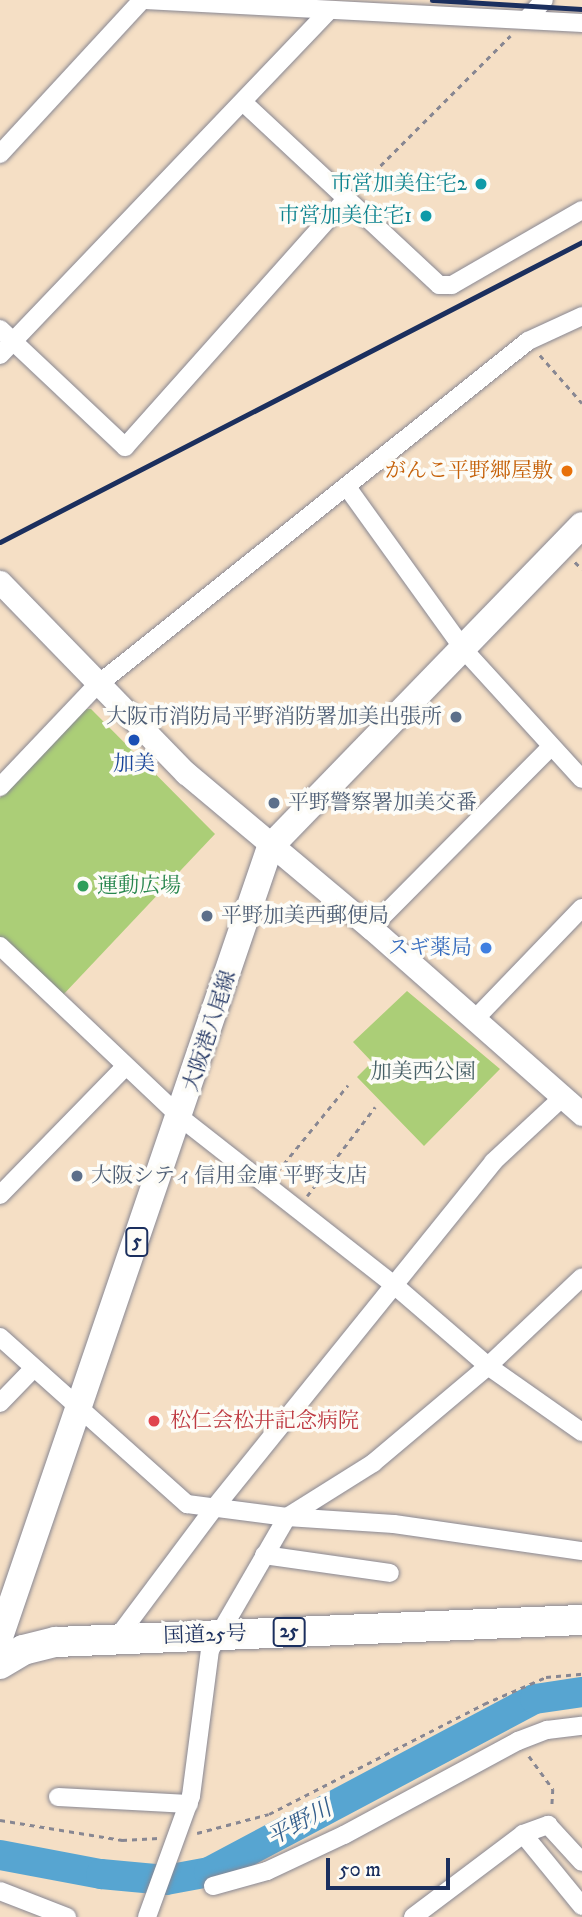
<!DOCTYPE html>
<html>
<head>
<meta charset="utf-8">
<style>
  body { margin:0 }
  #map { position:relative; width:582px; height:1917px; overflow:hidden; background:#f5dfc5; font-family:"IM FELL DW Pica","Noto Serif JP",serif }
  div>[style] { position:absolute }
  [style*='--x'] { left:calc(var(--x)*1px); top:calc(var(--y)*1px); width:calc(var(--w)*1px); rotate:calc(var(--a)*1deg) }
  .green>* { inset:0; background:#abce77 }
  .river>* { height:30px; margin:-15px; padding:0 15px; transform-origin:15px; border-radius:15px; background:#57a5d1 }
  .path>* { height:2.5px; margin-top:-1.25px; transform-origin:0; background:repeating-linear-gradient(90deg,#888792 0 5px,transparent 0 10px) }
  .roads { filter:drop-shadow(0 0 2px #888792) drop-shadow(0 0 2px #888792) }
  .street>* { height:18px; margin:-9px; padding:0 9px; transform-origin:9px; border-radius:9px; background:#fff }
  .secondary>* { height:23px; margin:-11.5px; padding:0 11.5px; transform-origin:11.5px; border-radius:11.5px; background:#fff }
  .primary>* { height:26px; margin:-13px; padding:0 13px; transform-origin:13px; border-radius:13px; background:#fff }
  .highway>* { height:30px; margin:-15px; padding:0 15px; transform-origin:15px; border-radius:15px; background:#fff }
  .rail>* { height:5px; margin:-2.5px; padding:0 2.5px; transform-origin:2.5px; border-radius:2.5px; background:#1b2f5e }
  .dots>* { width:19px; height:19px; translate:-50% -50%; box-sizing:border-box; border:4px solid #fdfcf7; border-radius:50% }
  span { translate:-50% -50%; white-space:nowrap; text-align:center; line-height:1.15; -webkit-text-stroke:7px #fdfcf7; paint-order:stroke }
  .shield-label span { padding:2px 5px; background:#fdfcf7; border:2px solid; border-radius:5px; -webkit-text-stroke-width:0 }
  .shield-label { font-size:19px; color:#1b2f5e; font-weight:700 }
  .culture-label { font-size:21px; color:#0d838f }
  .right { translate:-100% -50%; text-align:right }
  .food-label { font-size:21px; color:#c56008 }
  .service-label { font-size:21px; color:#4e5e75 }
  .left { translate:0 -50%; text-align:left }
  .transit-label { font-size:21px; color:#164399 }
  .leisure-label { font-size:21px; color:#27864d }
  .shop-label { font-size:21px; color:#366cbe }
  .street-label { font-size:21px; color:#1b2f5e }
  .park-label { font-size:21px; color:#465f66 }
  .health-label { font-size:21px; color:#be3a42 }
  .water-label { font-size:23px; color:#335e8c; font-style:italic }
  .scale { position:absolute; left:326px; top:1858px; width:124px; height:32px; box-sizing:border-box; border:4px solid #1b2f5e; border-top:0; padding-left:9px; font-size:21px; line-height:24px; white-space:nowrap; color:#1b2f5e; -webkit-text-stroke:5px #fdfcf7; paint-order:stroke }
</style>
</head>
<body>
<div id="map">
  <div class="green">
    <div style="clip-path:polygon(83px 709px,91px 709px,215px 834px,62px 996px,0 937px,0 798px)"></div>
    <div style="clip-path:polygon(407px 991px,500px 1069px,424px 1146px,357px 1077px,372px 1062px,353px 1042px)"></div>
  </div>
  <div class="river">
    <div style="--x:0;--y:1855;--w:103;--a:10.7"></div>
    <div style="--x:101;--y:1874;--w:65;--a:5.3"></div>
    <div style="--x:166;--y:1880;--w:44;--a:-10.5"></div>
    <div style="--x:209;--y:1872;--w:369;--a:-28"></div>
    <div style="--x:535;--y:1699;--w:48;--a:-8.5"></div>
  </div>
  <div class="path">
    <div style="--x:359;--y:187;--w:214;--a:-45"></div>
    <div style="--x:540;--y:355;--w:64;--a:48.8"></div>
    <div style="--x:575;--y:562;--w:10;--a:45"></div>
    <div style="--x:277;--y:1172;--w:112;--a:-50.8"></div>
    <div style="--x:307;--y:1196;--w:112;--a:-52.6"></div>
    <div style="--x:529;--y:1756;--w:41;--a:54"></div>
    <div style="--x:553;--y:1789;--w:19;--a:93"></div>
    <div style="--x:0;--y:1820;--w:124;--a:9.3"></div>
    <div style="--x:122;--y:1840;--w:37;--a:-3"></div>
    <div style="--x:197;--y:1833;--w:74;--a:-14.8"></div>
    <div style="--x:269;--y:1814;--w:242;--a:-27.1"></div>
    <div style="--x:484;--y:1704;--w:68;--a:-23.5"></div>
    <div style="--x:546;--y:1677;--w:36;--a:-5"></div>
  </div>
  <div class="roads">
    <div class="street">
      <div style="--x:145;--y:0;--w:438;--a:3"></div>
      <div style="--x:527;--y:19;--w:25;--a:-48"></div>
      <div style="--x:244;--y:103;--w:267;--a:43"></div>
      <div style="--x:439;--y:285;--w:13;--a:0"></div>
      <div style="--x:452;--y:285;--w:150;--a:-30"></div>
      <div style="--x:0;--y:154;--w:209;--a:-47.3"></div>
      <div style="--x:0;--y:329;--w:172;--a:43.3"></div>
      <div style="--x:125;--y:447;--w:332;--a:-48.3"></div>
      <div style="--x:0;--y:355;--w:477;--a:-46.3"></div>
      <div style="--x:347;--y:487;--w:202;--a:54.3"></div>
      <div style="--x:465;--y:651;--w:173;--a:47.6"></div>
      <div style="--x:0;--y:787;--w:139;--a:-46.5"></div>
      <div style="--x:96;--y:686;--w:553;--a:-38.61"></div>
      <div style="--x:528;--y:341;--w:60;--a:-24.8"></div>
      <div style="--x:371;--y:928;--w:254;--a:-45.2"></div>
      <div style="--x:0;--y:946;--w:250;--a:43.5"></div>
      <div style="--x:181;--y:1118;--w:269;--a:38.1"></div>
      <div style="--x:393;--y:1284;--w:125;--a:40.8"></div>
      <div style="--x:488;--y:1366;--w:115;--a:35.1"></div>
      <div style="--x:475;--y:1019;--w:154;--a:-46.1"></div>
      <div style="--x:0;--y:1195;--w:179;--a:-45.7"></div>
      <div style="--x:0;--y:1337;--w:251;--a:41.8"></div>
      <div style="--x:187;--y:1504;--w:101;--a:7.4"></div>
      <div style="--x:287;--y:1517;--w:107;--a:3.7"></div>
      <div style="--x:394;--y:1524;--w:190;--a:8.2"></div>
      <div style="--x:0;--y:1403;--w:47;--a:-45.9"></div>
      <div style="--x:264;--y:1555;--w:127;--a:8.1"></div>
      <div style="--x:117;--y:1638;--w:164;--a:-53.2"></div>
      <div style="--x:215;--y:1507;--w:443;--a:-51.1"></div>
      <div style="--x:493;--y:1162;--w:96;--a:-42.9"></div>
      <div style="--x:58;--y:1797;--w:131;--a:3.1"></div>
      <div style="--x:523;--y:1834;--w:93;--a:50.7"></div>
      <div style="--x:213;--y:1886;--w:56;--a:-15.5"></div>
      <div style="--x:267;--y:1871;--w:85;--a:-25.1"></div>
      <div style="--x:344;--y:1835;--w:198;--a:-28.4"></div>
      <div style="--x:518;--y:1741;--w:31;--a:-21"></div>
      <div style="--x:547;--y:1730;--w:35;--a:-7"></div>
      <div style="--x:0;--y:1891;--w:72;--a:21.2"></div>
      <div style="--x:147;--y:1917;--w:129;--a:-70"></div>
      <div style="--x:191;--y:1796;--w:147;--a:-82.6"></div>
      <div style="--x:210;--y:1650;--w:154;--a:-59.9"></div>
      <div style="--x:287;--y:1517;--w:102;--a:-32.1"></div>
      <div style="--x:373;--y:1463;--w:150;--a:-40.1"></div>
      <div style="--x:488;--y:1366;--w:129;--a:-43.4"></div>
      <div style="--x:413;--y:1917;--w:138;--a:-37"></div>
      <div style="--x:523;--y:1834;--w:27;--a:-20"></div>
      <div style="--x:548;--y:1825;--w:50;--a:47.4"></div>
    </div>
    <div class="secondary">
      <div style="--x:0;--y:582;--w:267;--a:45.8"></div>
      <div style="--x:186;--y:773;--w:241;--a:40"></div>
      <div style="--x:371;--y:928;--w:281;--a:41.4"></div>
    </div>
    <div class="primary">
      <div style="--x:0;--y:1637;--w:835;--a:-71.13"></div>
      <div style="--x:270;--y:847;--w:448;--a:-45.9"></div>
    </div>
    <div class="highway">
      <div style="--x:0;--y:1664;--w:27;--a:-31"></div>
      <div style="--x:23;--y:1650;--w:34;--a:-14"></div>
      <div style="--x:56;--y:1642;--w:526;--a:-2.4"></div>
    </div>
  </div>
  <div class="rail">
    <div style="--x:432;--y:0;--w:150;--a:3.4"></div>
    <div style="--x:0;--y:542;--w:655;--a:-27.27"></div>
  </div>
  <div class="dots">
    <div style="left:481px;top:184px;background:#0f9aa8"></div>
    <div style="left:426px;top:216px;background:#0f9aa8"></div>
    <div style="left:567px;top:471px;background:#e8710a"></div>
    <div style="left:456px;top:717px;background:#5c6f8a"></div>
    <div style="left:134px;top:740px;background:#1a4fb4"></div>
    <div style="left:274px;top:803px;background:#5c6f8a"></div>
    <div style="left:83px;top:886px;background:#2e9e5b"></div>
    <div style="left:207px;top:916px;background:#5c6f8a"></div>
    <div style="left:486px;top:948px;background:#3f7fe0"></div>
    <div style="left:77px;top:1176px;background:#5c6f8a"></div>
    <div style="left:154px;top:1421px;background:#e0444e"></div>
  </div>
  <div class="shield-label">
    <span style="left:137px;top:1242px">5</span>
    <span style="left:289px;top:1632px">25</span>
  </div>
  <div class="culture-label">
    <span class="right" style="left:467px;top:184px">市営加美住宅2</span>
    <span class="right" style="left:412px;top:216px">市営加美住宅1</span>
  </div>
  <div class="food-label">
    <span class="right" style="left:553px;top:471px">がんこ平野郷屋敷</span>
  </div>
  <div class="service-label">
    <span class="right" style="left:442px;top:717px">大阪市消防局平野消防署加美出張所</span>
    <span class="left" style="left:288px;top:803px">平野警察署加美交番</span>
    <span class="left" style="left:221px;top:916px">平野加美西郵便局</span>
    <span class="left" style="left:91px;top:1176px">大阪シティ信用金庫 平野支店</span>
  </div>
  <div class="transit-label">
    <span style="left:134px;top:764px">加美</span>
  </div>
  <div class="leisure-label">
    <span class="left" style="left:97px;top:886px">運動広場</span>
  </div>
  <div class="shop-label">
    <span class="right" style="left:472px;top:948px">スギ薬局</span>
  </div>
  <div class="street-label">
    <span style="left:210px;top:1031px;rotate:-72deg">大阪港八尾線</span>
    <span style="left:205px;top:1635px;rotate:-2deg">国道25号</span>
  </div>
  <div class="park-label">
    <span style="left:423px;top:1072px">加美西公園</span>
  </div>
  <div class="health-label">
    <span class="left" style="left:170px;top:1421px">松仁会松井記念病院</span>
  </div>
  <div class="water-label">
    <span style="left:300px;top:1824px;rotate:-28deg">平野川</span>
  </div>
  <div class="scale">50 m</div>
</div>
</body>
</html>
